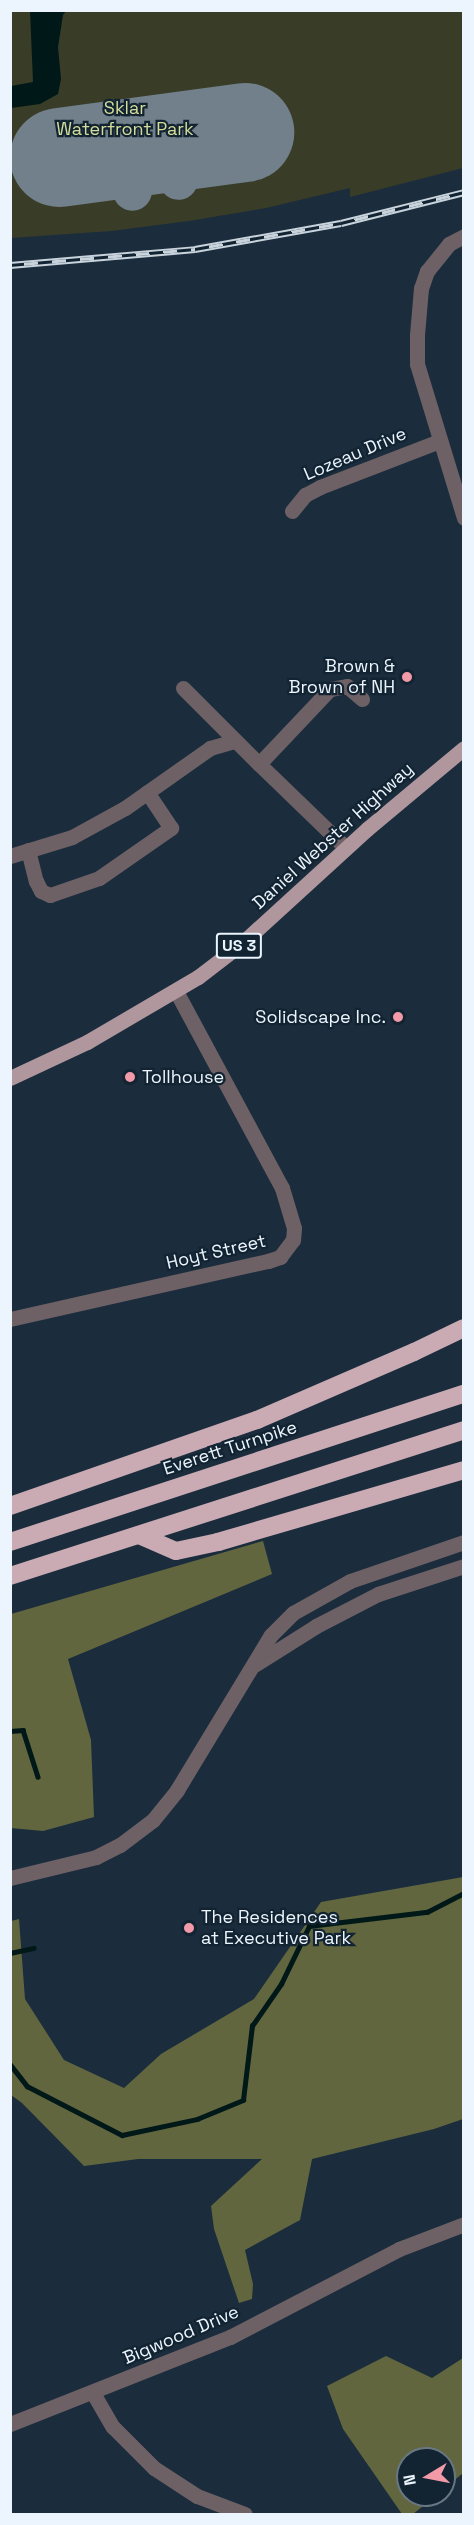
<!DOCTYPE html>
<html>
<head>
<meta charset="utf-8">
<style>
  body { margin:0 }
  #map { position:relative; width:474px; height:2525px; overflow:hidden; background:#1b2d3d; font-family:"Space Grotesk",sans-serif }
  div>[style] { position:absolute }
  [style*='--x'] { left:calc(var(--x)*1px); top:calc(var(--y)*1px); width:calc(var(--w)*1px); rotate:calc(var(--a)*1deg) }
  .green>* { inset:0; background:#393c27 }
  .forest>* { inset:0; background:#61663f }
  .water>* { inset:0; background:#001818 }
  .stream>* { height:4.5px; margin:-2.25px; padding:0 2.25px; transform-origin:2.25px; border-radius:2.25px; background:#001818 }
  .taxiway>* { height:39px; margin:-19.5px; padding:0 19.5px; transform-origin:19.5px; border-radius:19.5px; background:#72808c }
  .runway>* { height:99px; margin:-49.5px; padding:0 49.5px; transform-origin:49.5px; border-radius:49.5px; background:#72808c }
  .minor>* { height:15px; margin:-7.5px; padding:0 7.5px; transform-origin:7.5px; border-radius:7.5px; background:#6e6165 }
  .primary>* { height:15px; margin:-7.5px; padding:0 7.5px; transform-origin:7.5px; border-radius:7.5px; background:#b0979d }
  .motorway>* { height:18px; margin:-9px; padding:0 9px; transform-origin:9px; border-radius:9px; background:#caabb3 }
  .rail>* { height:7px; margin-top:-3.5px; transform-origin:0; background:repeating-linear-gradient(90deg,#122332 0 14px,#c8d3dc 0 28px); box-sizing:border-box; border-block:2px solid #c8d3dc }
  .dots>* { width:16px; height:16px; translate:-50% -50%; box-sizing:border-box; border:3px solid #122332; border-radius:50% }
  span { translate:-50% -50%; white-space:nowrap; text-align:center; line-height:1.15; -webkit-text-stroke:4.5px #122332; paint-order:stroke }
  .shield-label span { padding:2px 4px; background:#122332; border:2px solid; border-radius:4px; -webkit-text-stroke-width:0 }
  .shield-label { font-size:16px; color:#ecf5fd; font-weight:700 }
  .park-label { font-size:18px; color:#d4de9a }
  .street-label { font-size:18px; color:#ecf5fd }
  .poi-label { font-size:18px; color:#ecf5fd }
  .right { translate:-100% -50%; text-align:right }
  .left { translate:0 -50%; text-align:left }
  .frame { position:absolute; inset:0; border:12px solid #ecf5fd; pointer-events:none }
  .north { position:absolute; left:396px; top:2447px; width:60px; height:60px; box-sizing:border-box; background:#122332; border:2px solid #697783; border-radius:50%; rotate:260deg; font-size:16px; font-weight:700; line-height:24px; text-align:center; color:#ecf5fd }
  .north::after { content:''; display:block; margin:auto; width:21px; height:27px; background:#f39aa9; clip-path:polygon(50% 0,100% 100%,50% 72%,0 100%) }
</style>
</head>
<body>
<div id="map">
  <div class="green">
    <div style="clip-path:polygon(10px 11px,463px 11px,463px 168px,350px 197px,350px 188px,266px 208px,189px 221px,111px 231px,11px 238px)"></div>
  </div>
  <div class="forest">
    <div style="clip-path:polygon(263px 1541px,272px 1574px,68px 1659px,91px 1740px,94px 1817px,43px 1831px,11px 1828px,11px 1614px)"></div>
    <div style="clip-path:polygon(463px 1877px,463px 2119px,434px 2129px,312px 2159px,300px 2220px,245px 2250px,253px 2284px,252px 2299px,239px 2303px,214px 2229px,211px 2206px,262px 2159px,138px 2159px,84px 2166px,22px 2103px,11px 2095px,11px 1921px,19px 1919px,25px 1999px,64px 2060px,124px 2088px,161px 2054px,254px 1999px,321px 1902px)"></div>
    <div style="clip-path:polygon(386px 2356px,432px 2378px,463px 2358px,463px 2473px,444px 2489px,444px 2459px,408px 2459px,408px 2495px,437px 2495px,413px 2514px,402px 2514px,343px 2429px,327px 2386px)"></div>
  </div>
  <div class="water">
    <div style="clip-path:polygon(30px 10px,66px 11px,63px 15px,58px 47px,61px 79px,58px 94px,40px 104px,11px 108px,11px 86px,33px 82px)"></div>
  </div>
  <div class="stream">
    <div style="--x:10;--y:1731;--w:13;--a:-4"></div>
    <div style="--x:23;--y:1730;--w:49;--a:72.3"></div>
    <div style="--x:10;--y:1953;--w:24;--a:-12"></div>
    <div style="--x:10;--y:2064;--w:28;--a:52"></div>
    <div style="--x:27;--y:2086;--w:107;--a:27.3"></div>
    <div style="--x:122;--y:2135;--w:77;--a:-12"></div>
    <div style="--x:197;--y:2119;--w:50;--a:-22.4"></div>
    <div style="--x:243;--y:2100;--w:75;--a:-83.1"></div>
    <div style="--x:252;--y:2026;--w:51;--a:-55.4"></div>
    <div style="--x:281;--y:1984;--w:64;--a:-64.2"></div>
    <div style="--x:309;--y:1926;--w:119;--a:-6.8"></div>
    <div style="--x:427;--y:1912;--w:42;--a:-27.2"></div>
  </div>
  <div class="taxiway">
    <div style="--x:174;--y:142;--w:38;--a:84"></div>
    <div style="--x:127;--y:148;--w:43;--a:83.4"></div>
  </div>
  <div class="runway">
    <div style="--x:59;--y:157;--w:187;--a:-7.7"></div>
  </div>
  <div class="minor">
    <div style="--x:464;--y:236;--w:17;--a:152"></div>
    <div style="--x:449;--y:244;--w:35;--a:129"></div>
    <div style="--x:427;--y:271;--w:18;--a:109"></div>
    <div style="--x:421;--y:288;--w:47;--a:94.9"></div>
    <div style="--x:417;--y:335;--w:29;--a:90"></div>
    <div style="--x:417;--y:364;--w:161;--a:73"></div>
    <div style="--x:292;--y:511;--w:21;--a:-51"></div>
    <div style="--x:305;--y:495;--w:17;--a:-28"></div>
    <div style="--x:320;--y:487;--w:128;--a:-21.1"></div>
    <div style="--x:183;--y:688;--w:107;--a:45"></div>
    <div style="--x:346;--y:848;--w:121;--a:-136"></div>
    <div style="--x:259;--y:764;--w:103;--a:-46.6"></div>
    <div style="--x:330;--y:689;--w:17;--a:-10"></div>
    <div style="--x:347;--y:686;--w:20;--a:41"></div>
    <div style="--x:28;--y:850;--w:32;--a:76"></div>
    <div style="--x:36;--y:881;--w:11;--a:63"></div>
    <div style="--x:41;--y:891;--w:10;--a:24"></div>
    <div style="--x:50;--y:895;--w:52;--a:-19.1"></div>
    <div style="--x:99;--y:878;--w:88;--a:-34.8"></div>
    <div style="--x:171;--y:828;--w:43;--a:-123.7"></div>
    <div style="--x:10;--y:856;--w:65;--a:-17"></div>
    <div style="--x:72;--y:837;--w:60;--a:-28.7"></div>
    <div style="--x:125;--y:808;--w:104;--a:-35.2"></div>
    <div style="--x:210;--y:748;--w:25;--a:-16"></div>
    <div style="--x:10;--y:1319;--w:264;--a:-12.7"></div>
    <div style="--x:268;--y:1261;--w:13;--a:-18"></div>
    <div style="--x:280;--y:1257;--w:21;--a:-53"></div>
    <div style="--x:293;--y:1240;--w:12;--a:-85"></div>
    <div style="--x:294;--y:1228;--w:42;--a:-106.7"></div>
    <div style="--x:282;--y:1188;--w:224;--a:-118.3"></div>
    <div style="--x:256;--y:1664;--w:71;--a:-32.3"></div>
    <div style="--x:316;--y:1626;--w:70;--a:-27.3"></div>
    <div style="--x:378;--y:1594;--w:90;--a:-18"></div>
    <div style="--x:10;--y:1878;--w:89;--a:-13.7"></div>
    <div style="--x:96;--y:1857;--w:27;--a:-27"></div>
    <div style="--x:120;--y:1845;--w:41;--a:-37.1"></div>
    <div style="--x:153;--y:1820;--w:38;--a:-51"></div>
    <div style="--x:177;--y:1790;--w:181;--a:-58.8"></div>
    <div style="--x:271;--y:1635;--w:31;--a:-45"></div>
    <div style="--x:293;--y:1613;--w:65;--a:-29.3"></div>
    <div style="--x:350;--y:1581;--w:120;--a:-18.9"></div>
    <div style="--x:93;--y:2393;--w:39;--a:60"></div>
    <div style="--x:113;--y:2427;--w:58;--a:45"></div>
    <div style="--x:154;--y:2468;--w:51;--a:33.1"></div>
    <div style="--x:197;--y:2496;--w:51;--a:20.6"></div>
    <div style="--x:10;--y:2424;--w:237;--a:-21.6"></div>
    <div style="--x:230;--y:2337;--w:191;--a:-27.5"></div>
    <div style="--x:399;--y:2249;--w:70;--a:-21"></div>
  </div>
  <div class="primary">
    <div style="--x:10;--y:1078;--w:85;--a:-25.1"></div>
    <div style="--x:87;--y:1042;--w:129;--a:-30.4"></div>
    <div style="--x:198;--y:977;--w:54;--a:-37.5"></div>
    <div style="--x:241;--y:944;--w:171;--a:-42.4"></div>
    <div style="--x:367;--y:829;--w:126;--a:-39.9"></div>
  </div>
  <div class="motorway">
    <div style="--x:10;--y:1506;--w:262;--a:-19.2"></div>
    <div style="--x:257;--y:1420;--w:171;--a:-23.4"></div>
    <div style="--x:414;--y:1352;--w:55;--a:-25.6"></div>
    <div style="--x:139;--y:1535;--w:40;--a:23.4"></div>
    <div style="--x:176;--y:1551;--w:43;--a:-12.1"></div>
    <div style="--x:218;--y:1542;--w:256;--a:-16.3"></div>
    <div style="--x:10;--y:1542;--w:478;--a:-18.1"></div>
    <div style="--x:10;--y:1576;--w:477;--a:-17.8"></div>
  </div>
  <div class="rail">
    <div style="--x:10;--y:265;--w:186;--a:-4.9"></div>
    <div style="--x:195;--y:249;--w:148;--a:-10.1"></div>
    <div style="--x:341;--y:223;--w:127;--a:-14.1"></div>
  </div>
  <div class="dots">
    <div style="left:407px;top:677px;background:#f39aa9"></div>
    <div style="left:398px;top:1017px;background:#f39aa9"></div>
    <div style="left:130px;top:1077px;background:#f39aa9"></div>
    <div style="left:189px;top:1928px;background:#f39aa9"></div>
  </div>
  <div class="shield-label">
    <span style="left:239px;top:946px">US 3</span>
  </div>
  <div class="park-label">
    <span style="left:125px;top:119px">Sklar<br>Waterfront Park</span>
  </div>
  <div class="street-label">
    <span style="left:355px;top:454px;rotate:-23deg">Lozeau Drive</span>
    <span style="left:333px;top:836px;rotate:-42deg">Daniel Webster Highway</span>
    <span style="left:216px;top:1252px;rotate:-13deg">Hoyt Street</span>
    <span style="left:230px;top:1448px;rotate:-18deg">Everett Turnpike</span>
    <span style="left:181px;top:2335px;rotate:-23deg">Bigwood Drive</span>
  </div>
  <div class="poi-label">
    <span class="right" style="left:395px;top:677px">Brown &amp;<br>Brown of NH</span>
    <span class="right" style="left:386px;top:1017px">Solidscape Inc.</span>
    <span class="left" style="left:142px;top:1077px">Tollhouse</span>
    <span class="left" style="left:201px;top:1928px">The Residences<br>at Executive Park</span>
  </div>
  <div class="frame"></div>
  <div class="north">N</div>
</div>
</body>
</html>
